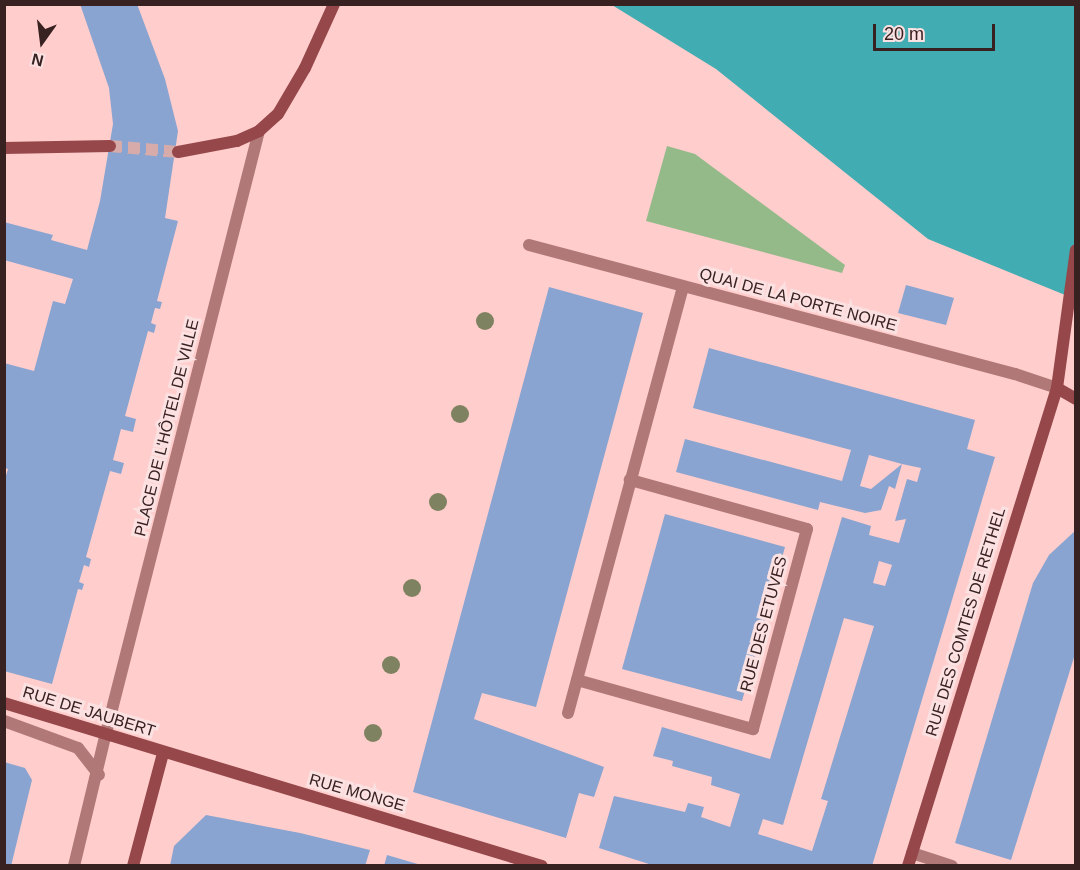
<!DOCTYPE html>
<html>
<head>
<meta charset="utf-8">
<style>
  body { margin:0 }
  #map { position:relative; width:1080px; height:870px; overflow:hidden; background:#ffcdcc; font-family:Arial,sans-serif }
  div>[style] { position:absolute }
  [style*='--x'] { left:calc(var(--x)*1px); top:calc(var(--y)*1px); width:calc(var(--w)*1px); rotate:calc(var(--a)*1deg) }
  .green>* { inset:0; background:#94ba8a }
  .water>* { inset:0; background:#41adb2 }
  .building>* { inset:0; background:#89a4d0 }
  .secondary-tunnel>* { height:12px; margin-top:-6px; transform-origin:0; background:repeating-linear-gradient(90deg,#d7abaa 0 12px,transparent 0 18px) }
  .lane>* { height:12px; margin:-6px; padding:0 6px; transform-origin:6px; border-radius:6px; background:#b17878 }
  .street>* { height:12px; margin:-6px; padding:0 6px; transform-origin:6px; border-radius:6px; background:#b17878 }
  .secondary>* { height:12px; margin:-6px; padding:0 6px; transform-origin:6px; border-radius:6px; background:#96474a }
  .trees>* { width:18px; height:18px; margin:-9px; border-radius:50%; background:#7f8260 }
  span { translate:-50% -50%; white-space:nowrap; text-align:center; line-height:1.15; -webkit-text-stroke:6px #fbe1e1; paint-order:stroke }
  .street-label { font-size:16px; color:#382121 }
  .frame { position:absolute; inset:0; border:6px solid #382121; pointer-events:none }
  .north { position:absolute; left:12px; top:12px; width:60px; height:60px; -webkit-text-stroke:4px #fbe1e1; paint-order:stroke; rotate:194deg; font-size:16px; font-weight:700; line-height:24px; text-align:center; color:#382121 }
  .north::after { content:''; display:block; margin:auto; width:21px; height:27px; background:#382121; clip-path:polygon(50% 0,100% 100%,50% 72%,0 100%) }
  .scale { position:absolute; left:873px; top:24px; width:122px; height:27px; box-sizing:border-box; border:3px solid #382121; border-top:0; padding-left:8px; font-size:18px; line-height:21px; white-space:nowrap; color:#382121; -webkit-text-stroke:4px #fbe1e1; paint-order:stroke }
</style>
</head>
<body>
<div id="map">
  <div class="green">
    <div style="clip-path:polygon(667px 146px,695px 154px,845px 265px,842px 273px,646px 221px)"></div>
  </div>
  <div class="water">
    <div style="clip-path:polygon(612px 5px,1075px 5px,1075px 299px,928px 239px,716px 69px)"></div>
  </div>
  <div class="building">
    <div style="clip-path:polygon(80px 4px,137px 4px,165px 79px,178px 131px,165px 218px,178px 221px,157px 301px,162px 302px,160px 309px,155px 308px,151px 323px,156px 325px,154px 333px,148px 331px,125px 416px,136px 419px,133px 432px,121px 429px,113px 460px,124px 463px,121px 474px,110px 471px,86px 557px,91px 559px,89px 567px,84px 565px,79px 582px,84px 584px,82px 590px,78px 589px,52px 684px,4px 671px,4px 482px,8px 469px,4px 468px,4px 363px,34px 371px,53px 301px,65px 304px,73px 279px,4px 260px,4px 222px,53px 235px,51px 240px,87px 250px,100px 201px,113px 124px,109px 88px)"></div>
    <div style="clip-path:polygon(906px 285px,954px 298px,946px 325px,898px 313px)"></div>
    <div style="clip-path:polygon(549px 287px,643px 313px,536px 707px,482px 693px,474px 719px,604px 767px,594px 797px,579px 793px,566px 838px,413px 792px)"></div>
    <div style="clip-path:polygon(evenodd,709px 348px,975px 420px,967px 449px,995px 457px,872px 866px,655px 866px,599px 848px,614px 796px,685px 812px,688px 803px,704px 807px,701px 817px,730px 827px,740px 794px,711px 785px,712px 777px,672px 766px,673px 761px,653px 756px,662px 727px,770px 759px,842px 517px,871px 526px,869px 535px,899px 543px,906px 519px,895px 521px,907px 479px,917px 482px,921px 468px,902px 464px,895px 489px,889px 486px,881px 510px,865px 513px,820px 502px,818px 510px,676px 472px,685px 439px,842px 481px,851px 450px,693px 408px,709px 348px,869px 455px,902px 464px,871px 489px,860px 486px,869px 455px,709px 348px,879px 561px,892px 565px,885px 586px,873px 583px,879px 561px,709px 348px,844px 618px,874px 626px,821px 799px,828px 801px,812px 851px,758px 834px,763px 819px,783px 825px,844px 618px)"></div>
    <div style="clip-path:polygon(665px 514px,785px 547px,742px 701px,622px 669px)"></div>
    <div style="clip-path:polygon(1076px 530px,1076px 651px,1011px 860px,955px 843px,1033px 583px,1049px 555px)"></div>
    <div style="clip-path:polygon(4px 762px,25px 768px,32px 780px,11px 866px,4px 866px)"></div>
    <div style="clip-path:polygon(206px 815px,300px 833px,370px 850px,365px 866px,170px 866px,174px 846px)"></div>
    <div style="clip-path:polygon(387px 855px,421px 865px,421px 866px,384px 866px)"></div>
  </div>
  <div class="secondary-tunnel">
    <div style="--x:110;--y:146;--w:68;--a:5"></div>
  </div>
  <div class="lane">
    <div style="--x:4;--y:721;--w:79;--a:20"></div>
    <div style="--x:78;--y:748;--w:34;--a:52"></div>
    <div style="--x:74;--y:866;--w:137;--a:-76.5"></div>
  </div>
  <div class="street">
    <div style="--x:529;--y:245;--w:503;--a:14.87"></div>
    <div style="--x:1015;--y:374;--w:44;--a:18.4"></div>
    <div style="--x:577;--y:680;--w:183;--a:15.6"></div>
    <div style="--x:753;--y:729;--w:207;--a:-74.9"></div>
    <div style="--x:807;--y:529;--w:184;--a:-164.5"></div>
    <div style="--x:568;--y:713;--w:441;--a:-74.9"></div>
    <div style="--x:106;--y:733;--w:621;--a:-75.74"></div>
    <div style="--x:912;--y:853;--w:42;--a:18"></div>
  </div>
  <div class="secondary">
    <div style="--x:4;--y:148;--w:106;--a:-1.1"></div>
    <div style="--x:178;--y:152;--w:60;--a:-10.6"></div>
    <div style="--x:237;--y:141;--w:24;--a:-24"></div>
    <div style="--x:259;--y:131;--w:25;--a:-42"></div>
    <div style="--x:278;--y:114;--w:53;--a:-59.6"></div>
    <div style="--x:305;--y:68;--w:70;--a:-65.6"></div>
    <div style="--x:1057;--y:388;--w:22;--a:30"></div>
    <div style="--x:4;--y:703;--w:562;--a:16.86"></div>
    <div style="--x:133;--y:866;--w:117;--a:-75.1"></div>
    <div style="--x:908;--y:866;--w:501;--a:-72.69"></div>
    <div style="--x:1057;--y:388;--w:139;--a:-82.2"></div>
  </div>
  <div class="trees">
    <div style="left:485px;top:321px"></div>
    <div style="left:460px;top:414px"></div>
    <div style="left:438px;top:502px"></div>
    <div style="left:412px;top:588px"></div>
    <div style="left:391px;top:665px"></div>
    <div style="left:373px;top:733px"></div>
  </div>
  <div class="street-label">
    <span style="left:798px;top:300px;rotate:15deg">QUAI DE LA PORTE NOIRE</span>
    <span style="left:167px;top:428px;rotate:-76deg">PLACE DE L'HÔTEL DE VILLE</span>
    <span style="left:966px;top:622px;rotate:-73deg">RUE DES COMTES DE RETHEL</span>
    <span style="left:764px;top:624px;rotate:-75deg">RUE DES ETUVES</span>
    <span style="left:89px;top:712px;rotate:17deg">RUE DE JAUBERT</span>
    <span style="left:357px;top:793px;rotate:16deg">RUE MONGE</span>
  </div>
  <div class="frame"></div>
  <div class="north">N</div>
  <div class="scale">20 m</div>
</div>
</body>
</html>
